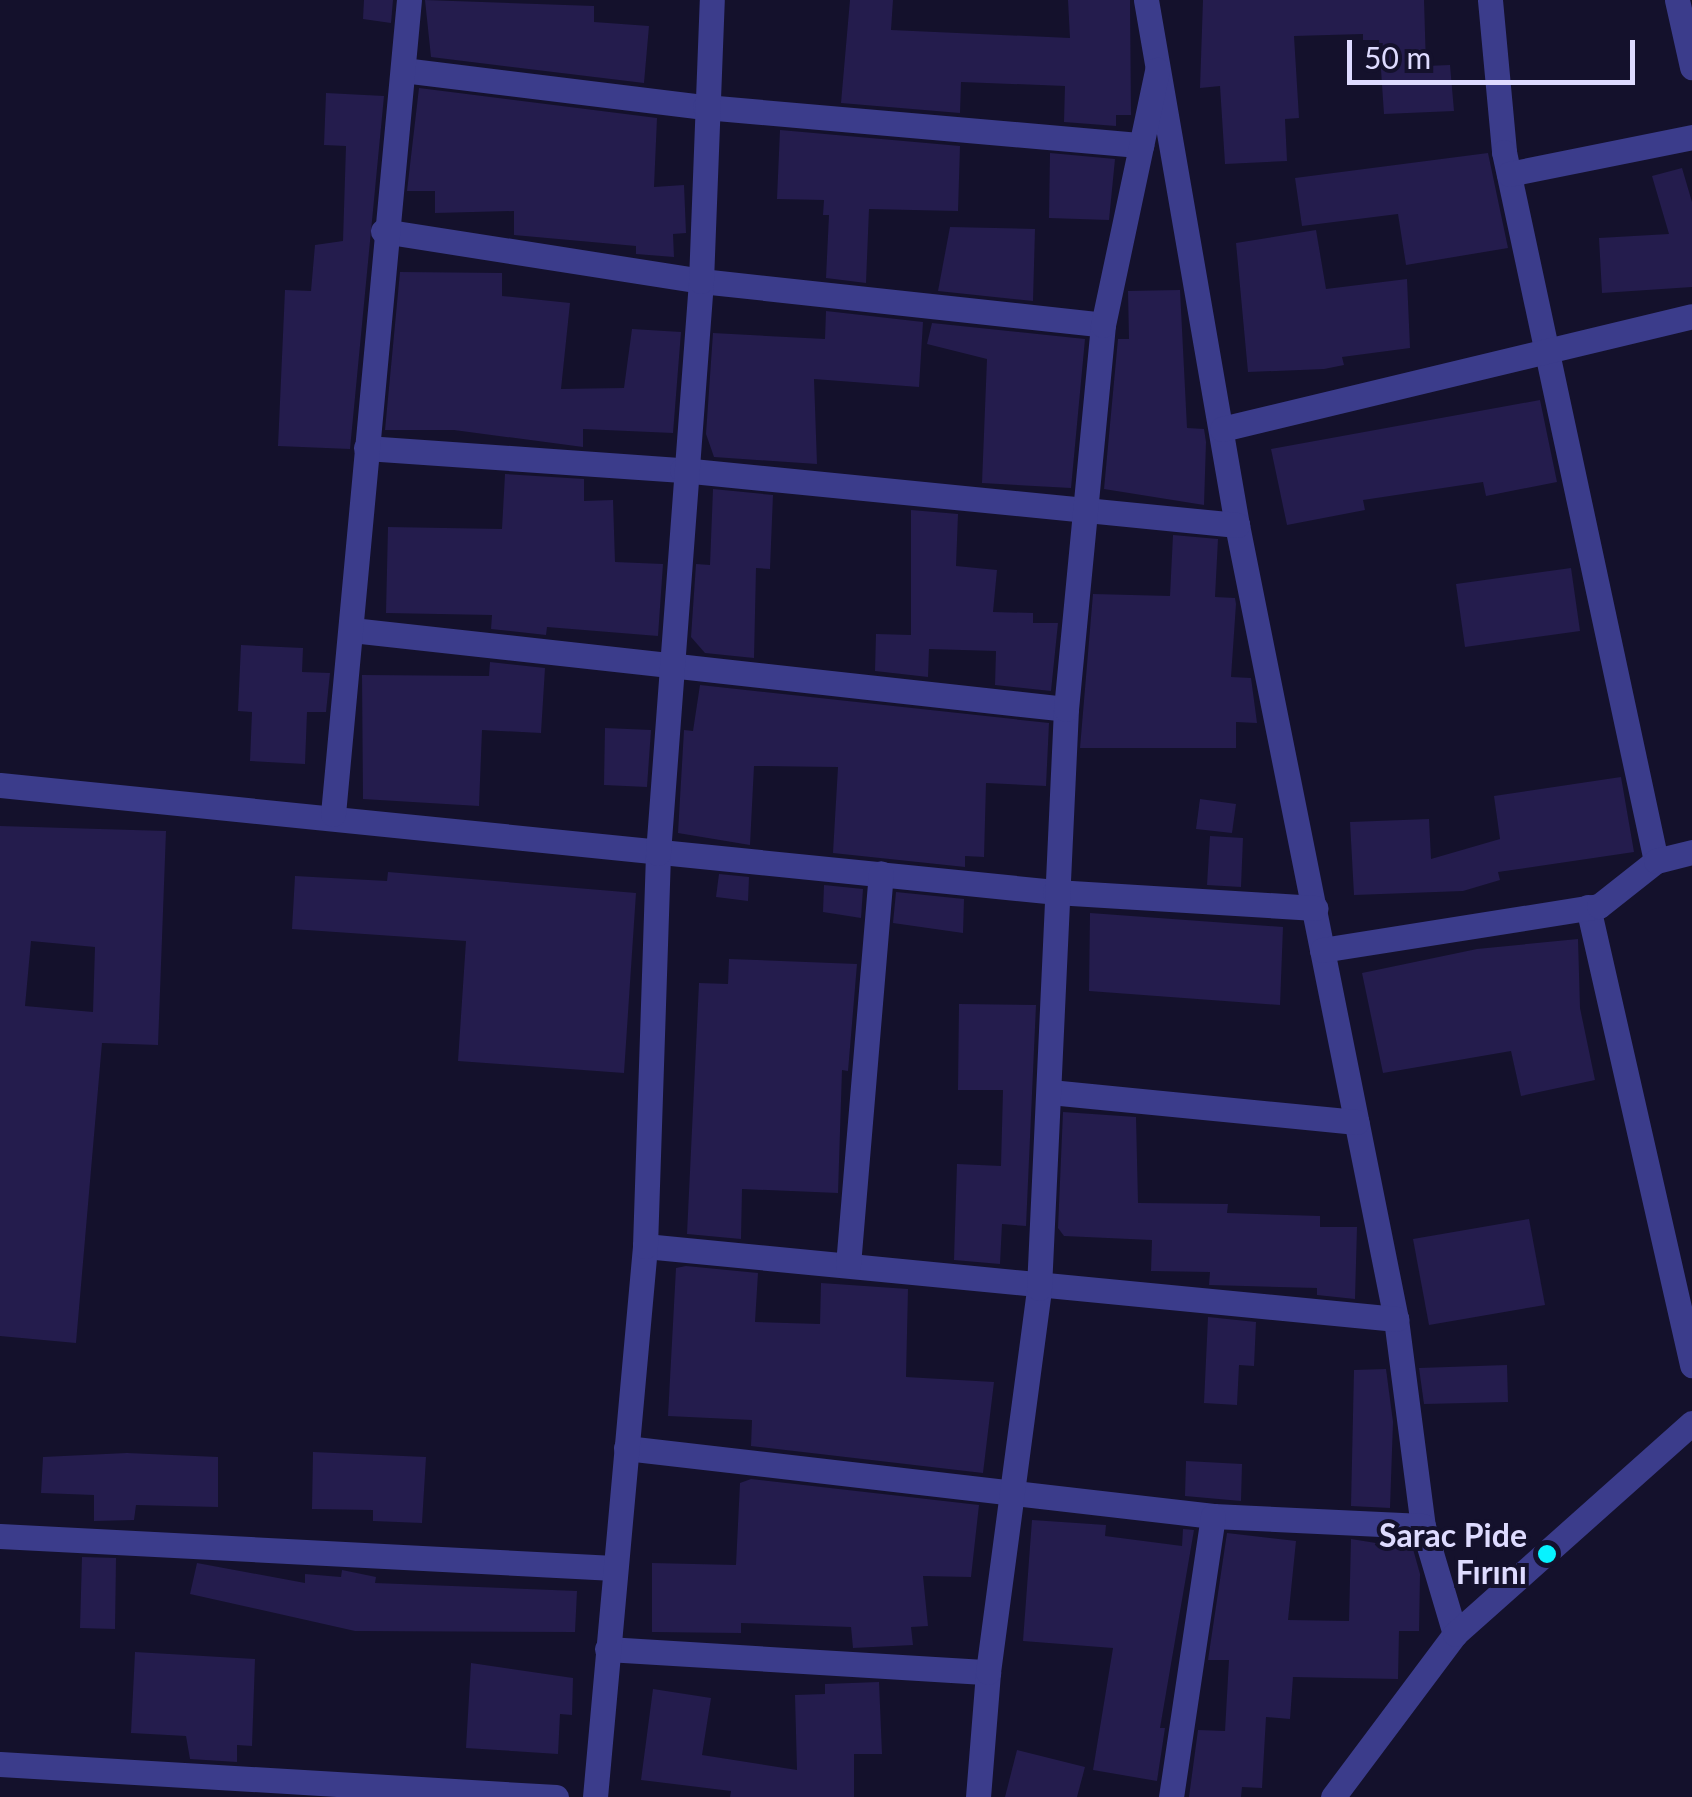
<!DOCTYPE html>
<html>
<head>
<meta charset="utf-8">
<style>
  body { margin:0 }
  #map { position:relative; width:1692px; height:1797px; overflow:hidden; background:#14112c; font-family:Lato,sans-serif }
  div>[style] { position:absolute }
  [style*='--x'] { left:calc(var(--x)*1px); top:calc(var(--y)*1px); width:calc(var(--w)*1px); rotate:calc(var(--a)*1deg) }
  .building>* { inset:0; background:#241c4d }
  .minor>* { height:25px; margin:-12.5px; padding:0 12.5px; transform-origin:12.5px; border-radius:12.5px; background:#3b3c8b }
  .tertiary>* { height:25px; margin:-12.5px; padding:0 12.5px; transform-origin:12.5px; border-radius:12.5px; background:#3b3c8b }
  .dots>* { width:28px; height:28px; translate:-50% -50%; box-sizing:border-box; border:5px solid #14112c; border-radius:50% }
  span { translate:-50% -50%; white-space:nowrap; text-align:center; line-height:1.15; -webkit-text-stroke:8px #14112c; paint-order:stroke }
  .poi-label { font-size:32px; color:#dedbff; font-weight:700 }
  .right { translate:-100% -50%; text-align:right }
  .scale { position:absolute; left:1347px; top:40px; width:288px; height:45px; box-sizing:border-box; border:5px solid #dedbff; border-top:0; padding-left:12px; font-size:30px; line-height:35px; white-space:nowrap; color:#dedbff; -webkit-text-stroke:8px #14112c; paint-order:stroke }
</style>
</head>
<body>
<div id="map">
  <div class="building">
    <div style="clip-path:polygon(364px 0,393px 0,391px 23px,363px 19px)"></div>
    <div style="clip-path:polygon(425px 0,594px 6px,594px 22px,649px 26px,644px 83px,431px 57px)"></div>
    <div style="clip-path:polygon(850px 0,893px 0,891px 30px,1070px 38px,1068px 0,1130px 0,1131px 115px,1116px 115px,1116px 126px,1064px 122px,1065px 86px,961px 82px,960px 113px,841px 103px)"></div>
    <div style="clip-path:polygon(1203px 0,1424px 0,1426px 66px,1450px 65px,1454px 111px,1384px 114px,1379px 40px,1363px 40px,1363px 34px,1294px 36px,1299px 118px,1285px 119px,1287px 161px,1225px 164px,1220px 86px,1200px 88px)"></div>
    <div style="clip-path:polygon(419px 88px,657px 118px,654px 187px,684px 185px,686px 233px,673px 234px,674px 257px,636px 254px,636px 246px,514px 235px,514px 211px,435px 213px,435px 191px,407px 191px)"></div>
    <div style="clip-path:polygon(326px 93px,384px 96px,350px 449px,278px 446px,285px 290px,311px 291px,315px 245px,343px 241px,346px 146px,324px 145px)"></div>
    <div style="clip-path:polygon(780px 130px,960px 146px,958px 211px,869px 209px,866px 283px,826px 278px,829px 215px,823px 215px,824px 200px,777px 199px)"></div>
    <div style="clip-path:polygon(1050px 153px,1115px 159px,1109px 220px,1049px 218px)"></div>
    <div style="clip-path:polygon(1488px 153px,1508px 248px,1406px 265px,1398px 214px,1302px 226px,1295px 178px)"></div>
    <div style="clip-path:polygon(1682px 168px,1692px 202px,1692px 287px,1602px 293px,1599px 238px,1669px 234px,1652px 176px)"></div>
    <div style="clip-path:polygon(950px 227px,1035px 229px,1033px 301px,938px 291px)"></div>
    <div style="clip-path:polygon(1316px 230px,1326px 289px,1407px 279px,1410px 348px,1342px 357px,1344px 365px,1324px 369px,1248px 372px,1236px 243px)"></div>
    <div style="clip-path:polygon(400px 272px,502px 273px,502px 296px,570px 303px,561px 389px,624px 388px,632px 329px,681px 332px,673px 433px,583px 429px,583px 447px,454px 430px,385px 430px)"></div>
    <div style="clip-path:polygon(1180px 290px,1187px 428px,1204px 429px,1206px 442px,1204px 505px,1104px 489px,1118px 339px,1129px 339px,1128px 291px)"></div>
    <div style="clip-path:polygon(826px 311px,923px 322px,919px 387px,814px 379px,817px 464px,714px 457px,706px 434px,713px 333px,825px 339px)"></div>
    <div style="clip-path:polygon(932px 323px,1085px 339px,1071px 488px,982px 483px,987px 359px,927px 344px)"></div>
    <div style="clip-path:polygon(1540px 400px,1557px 482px,1486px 496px,1483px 482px,1363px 500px,1365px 510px,1287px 525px,1271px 449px)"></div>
    <div style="clip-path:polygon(505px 474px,584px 479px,584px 501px,613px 500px,615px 562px,663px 564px,658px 636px,547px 627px,546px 635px,491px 629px,492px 615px,386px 613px,388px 527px,502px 529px)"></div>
    <div style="clip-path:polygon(713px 489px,773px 495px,770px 569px,756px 568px,754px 658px,705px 653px,691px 637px,696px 564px,710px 565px)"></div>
    <div style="clip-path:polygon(911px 510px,958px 514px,956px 566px,997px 570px,993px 612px,1033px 613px,1033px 623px,1058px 623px,1051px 691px,995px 685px,996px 651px,929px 649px,928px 677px,875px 671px,876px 634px,911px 635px)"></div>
    <div style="clip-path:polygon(1173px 535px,1218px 539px,1215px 597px,1235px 598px,1236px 604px,1231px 677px,1251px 678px,1257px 723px,1236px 722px,1236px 748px,1080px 748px,1093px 594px,1170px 596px)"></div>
    <div style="clip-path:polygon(1571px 568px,1580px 631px,1465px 647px,1456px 584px)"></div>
    <div style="clip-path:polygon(241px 645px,303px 648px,302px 672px,330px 673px,326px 712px,307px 712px,305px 764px,250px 761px,252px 712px,238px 711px)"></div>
    <div style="clip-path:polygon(490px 662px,545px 668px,541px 733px,482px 730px,479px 806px,363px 799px,362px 675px,489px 676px)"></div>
    <div style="clip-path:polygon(700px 685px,1049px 723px,1046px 786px,986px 783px,984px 857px,965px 856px,965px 867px,833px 853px,838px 767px,754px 766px,750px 845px,678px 833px,684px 730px,693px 731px)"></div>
    <div style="clip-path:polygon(605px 728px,651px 730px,647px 787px,604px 785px)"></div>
    <div style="clip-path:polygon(1621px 777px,1634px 852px,1498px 872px,1500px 880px,1463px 891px,1354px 895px,1350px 822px,1429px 819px,1431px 859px,1500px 839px,1494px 796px)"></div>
    <div style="clip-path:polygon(1200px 799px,1236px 804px,1232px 833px,1196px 829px)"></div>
    <div style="clip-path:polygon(evenodd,0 826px,166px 831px,158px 1045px,102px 1043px,76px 1343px,0 1336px,0 826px,31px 941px,95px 947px,93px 1012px,25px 1006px,31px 941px)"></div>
    <div style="clip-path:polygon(1210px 836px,1243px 838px,1241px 887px,1207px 885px)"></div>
    <div style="clip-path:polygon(388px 872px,636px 893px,624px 1073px,458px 1061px,466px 941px,292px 929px,295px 876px,387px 881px)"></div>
    <div style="clip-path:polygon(719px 874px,749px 877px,748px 901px,716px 897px)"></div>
    <div style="clip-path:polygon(824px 885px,863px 889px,861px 918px,823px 912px)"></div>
    <div style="clip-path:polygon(896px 892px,964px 899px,963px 933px,893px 923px)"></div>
    <div style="clip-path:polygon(1090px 913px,1283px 927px,1280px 1005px,1089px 991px)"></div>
    <div style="clip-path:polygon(1578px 939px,1580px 1008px,1595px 1080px,1521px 1096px,1511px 1051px,1383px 1073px,1362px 973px,1477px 949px)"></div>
    <div style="clip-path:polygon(729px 959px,857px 964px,848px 1071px,842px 1070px,838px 1193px,742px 1189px,741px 1239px,687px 1234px,699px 983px,728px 984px)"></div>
    <div style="clip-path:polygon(959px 1004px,1036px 1005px,1026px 1226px,1002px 1224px,1000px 1264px,954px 1260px,957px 1164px,1001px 1166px,1003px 1090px,958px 1090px)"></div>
    <div style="clip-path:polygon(1063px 1112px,1136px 1117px,1138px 1203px,1228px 1204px,1227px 1213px,1320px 1216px,1320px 1227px,1357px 1227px,1355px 1299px,1317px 1295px,1317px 1288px,1209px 1285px,1210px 1272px,1151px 1271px,1152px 1240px,1064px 1236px,1058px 1228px)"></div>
    <div style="clip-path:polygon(1529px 1219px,1545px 1305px,1429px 1325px,1413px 1239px)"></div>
    <div style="clip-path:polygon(686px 1266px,758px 1273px,755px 1322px,820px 1324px,821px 1283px,908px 1289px,906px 1377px,994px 1382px,983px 1473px,751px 1446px,752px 1420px,668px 1416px,676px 1268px)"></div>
    <div style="clip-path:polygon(1208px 1317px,1256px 1322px,1254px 1366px,1239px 1365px,1237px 1405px,1204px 1403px)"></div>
    <div style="clip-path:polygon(1507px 1365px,1508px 1402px,1424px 1404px,1419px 1368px)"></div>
    <div style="clip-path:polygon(1386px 1369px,1393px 1422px,1390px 1508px,1351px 1506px,1354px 1370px)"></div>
    <div style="clip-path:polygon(313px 1452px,426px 1457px,422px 1523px,373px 1521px,373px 1510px,312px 1509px)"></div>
    <div style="clip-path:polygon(127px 1453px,218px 1457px,218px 1507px,136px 1505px,134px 1520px,94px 1521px,94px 1495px,41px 1493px,43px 1457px)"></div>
    <div style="clip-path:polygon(1186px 1461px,1242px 1464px,1241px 1501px,1185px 1496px)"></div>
    <div style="clip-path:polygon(751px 1479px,979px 1505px,971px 1577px,923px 1576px,928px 1626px,911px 1627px,913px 1645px,853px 1648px,851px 1627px,741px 1623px,741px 1633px,652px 1632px,652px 1563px,736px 1565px,740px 1483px)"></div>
    <div style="clip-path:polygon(1032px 1520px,1106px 1525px,1105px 1536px,1182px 1546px,1183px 1529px,1194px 1530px,1160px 1728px,1165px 1728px,1157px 1781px,1093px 1770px,1113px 1648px,1023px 1641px)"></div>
    <div style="clip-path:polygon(1227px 1533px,1296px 1541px,1288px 1620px,1349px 1621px,1351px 1539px,1413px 1549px,1420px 1574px,1419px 1631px,1399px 1631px,1398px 1679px,1293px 1677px,1290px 1719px,1266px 1717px,1262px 1788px,1242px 1787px,1241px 1797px,1189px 1797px,1198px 1730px,1225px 1731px,1229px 1660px,1208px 1660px)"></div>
    <div style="clip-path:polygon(82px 1557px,116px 1558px,115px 1629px,80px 1628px)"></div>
    <div style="clip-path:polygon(197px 1563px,305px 1583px,305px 1574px,341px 1577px,342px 1570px,376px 1577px,375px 1583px,577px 1591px,575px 1632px,355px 1631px,190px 1594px)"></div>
    <div style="clip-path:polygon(135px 1652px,255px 1659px,252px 1746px,237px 1745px,237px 1762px,190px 1759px,186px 1736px,131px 1733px)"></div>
    <div style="clip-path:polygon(471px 1663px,573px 1678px,572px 1715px,560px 1714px,558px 1754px,466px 1748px)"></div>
    <div style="clip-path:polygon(879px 1682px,882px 1754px,854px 1754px,854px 1797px,730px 1797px,731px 1791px,641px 1780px,653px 1689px,711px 1698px,702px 1755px,797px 1770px,795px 1695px,825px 1694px,825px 1684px)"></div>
    <div style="clip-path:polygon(1017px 1750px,1085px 1767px,1077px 1797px,1005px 1797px)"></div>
  </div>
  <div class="minor">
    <div style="--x:1146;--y:0;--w:533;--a:80.17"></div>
    <div style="--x:1237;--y:525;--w:810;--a:78.68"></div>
    <div style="--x:1396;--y:1319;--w:209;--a:82.6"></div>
    <div style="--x:1423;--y:1526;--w:113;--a:73.5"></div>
    <div style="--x:1490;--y:0;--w:153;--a:84.7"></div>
    <div style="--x:1504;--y:152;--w:725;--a:77.9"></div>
    <div style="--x:1677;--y:0;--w:69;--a:77.4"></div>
    <div style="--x:403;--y:70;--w:304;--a:7"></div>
    <div style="--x:705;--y:107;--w:438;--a:5"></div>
    <div style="--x:1509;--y:174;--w:187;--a:-11.4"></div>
    <div style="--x:383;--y:231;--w:322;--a:8.9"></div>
    <div style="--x:701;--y:281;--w:404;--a:6.2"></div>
    <div style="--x:1222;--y:429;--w:483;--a:-13.5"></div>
    <div style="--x:366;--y:448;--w:317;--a:4"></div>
    <div style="--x:682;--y:470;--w:558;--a:5.66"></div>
    <div style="--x:352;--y:630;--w:718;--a:6.31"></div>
    <div style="--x:0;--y:785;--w:1060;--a:5.79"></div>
    <div style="--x:1055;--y:892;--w:261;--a:3.5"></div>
    <div style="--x:333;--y:814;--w:818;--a:-84.67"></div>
    <div style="--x:1588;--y:907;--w:470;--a:77.2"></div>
    <div style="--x:1322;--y:950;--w:280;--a:-9"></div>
    <div style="--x:1599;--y:906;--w:73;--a:-38.3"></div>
    <div style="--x:1656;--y:861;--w:37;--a:-14"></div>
    <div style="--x:1050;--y:1092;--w:308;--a:5.6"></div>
    <div style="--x:645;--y:1246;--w:755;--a:5.55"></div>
    <div style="--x:848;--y:1265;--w:393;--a:-85.2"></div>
    <div style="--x:626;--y:1448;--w:591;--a:6.61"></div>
    <div style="--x:1213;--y:1516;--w:210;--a:2.7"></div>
    <div style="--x:0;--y:1536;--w:615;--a:2.98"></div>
    <div style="--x:607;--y:1649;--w:382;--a:3.5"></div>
    <div style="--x:0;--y:1764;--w:557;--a:3.4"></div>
    <div style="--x:595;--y:1797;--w:553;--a:-84.81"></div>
    <div style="--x:645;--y:1246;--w:393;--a:-88.1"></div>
    <div style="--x:658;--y:853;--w:574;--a:-85.7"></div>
    <div style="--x:701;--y:281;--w:281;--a:-87.8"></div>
    <div style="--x:978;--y:1797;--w:125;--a:-85.4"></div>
    <div style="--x:988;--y:1672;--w:387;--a:-82.4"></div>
    <div style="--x:1039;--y:1288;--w:580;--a:-87.33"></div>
    <div style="--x:1066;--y:709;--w:386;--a:-84.5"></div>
    <div style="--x:1103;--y:325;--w:261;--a:-78"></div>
    <div style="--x:1171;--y:1797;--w:284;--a:-81.5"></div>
  </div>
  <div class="tertiary">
    <div style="--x:1333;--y:1797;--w:204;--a:-53.2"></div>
    <div style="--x:1455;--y:1634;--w:317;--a:-41.7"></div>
  </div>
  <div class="dots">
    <div style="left:1547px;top:1554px;background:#07f3ff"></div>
  </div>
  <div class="poi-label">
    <span class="right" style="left:1527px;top:1554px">Sarac Pide<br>Fırını</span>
  </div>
  <div class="scale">50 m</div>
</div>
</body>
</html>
